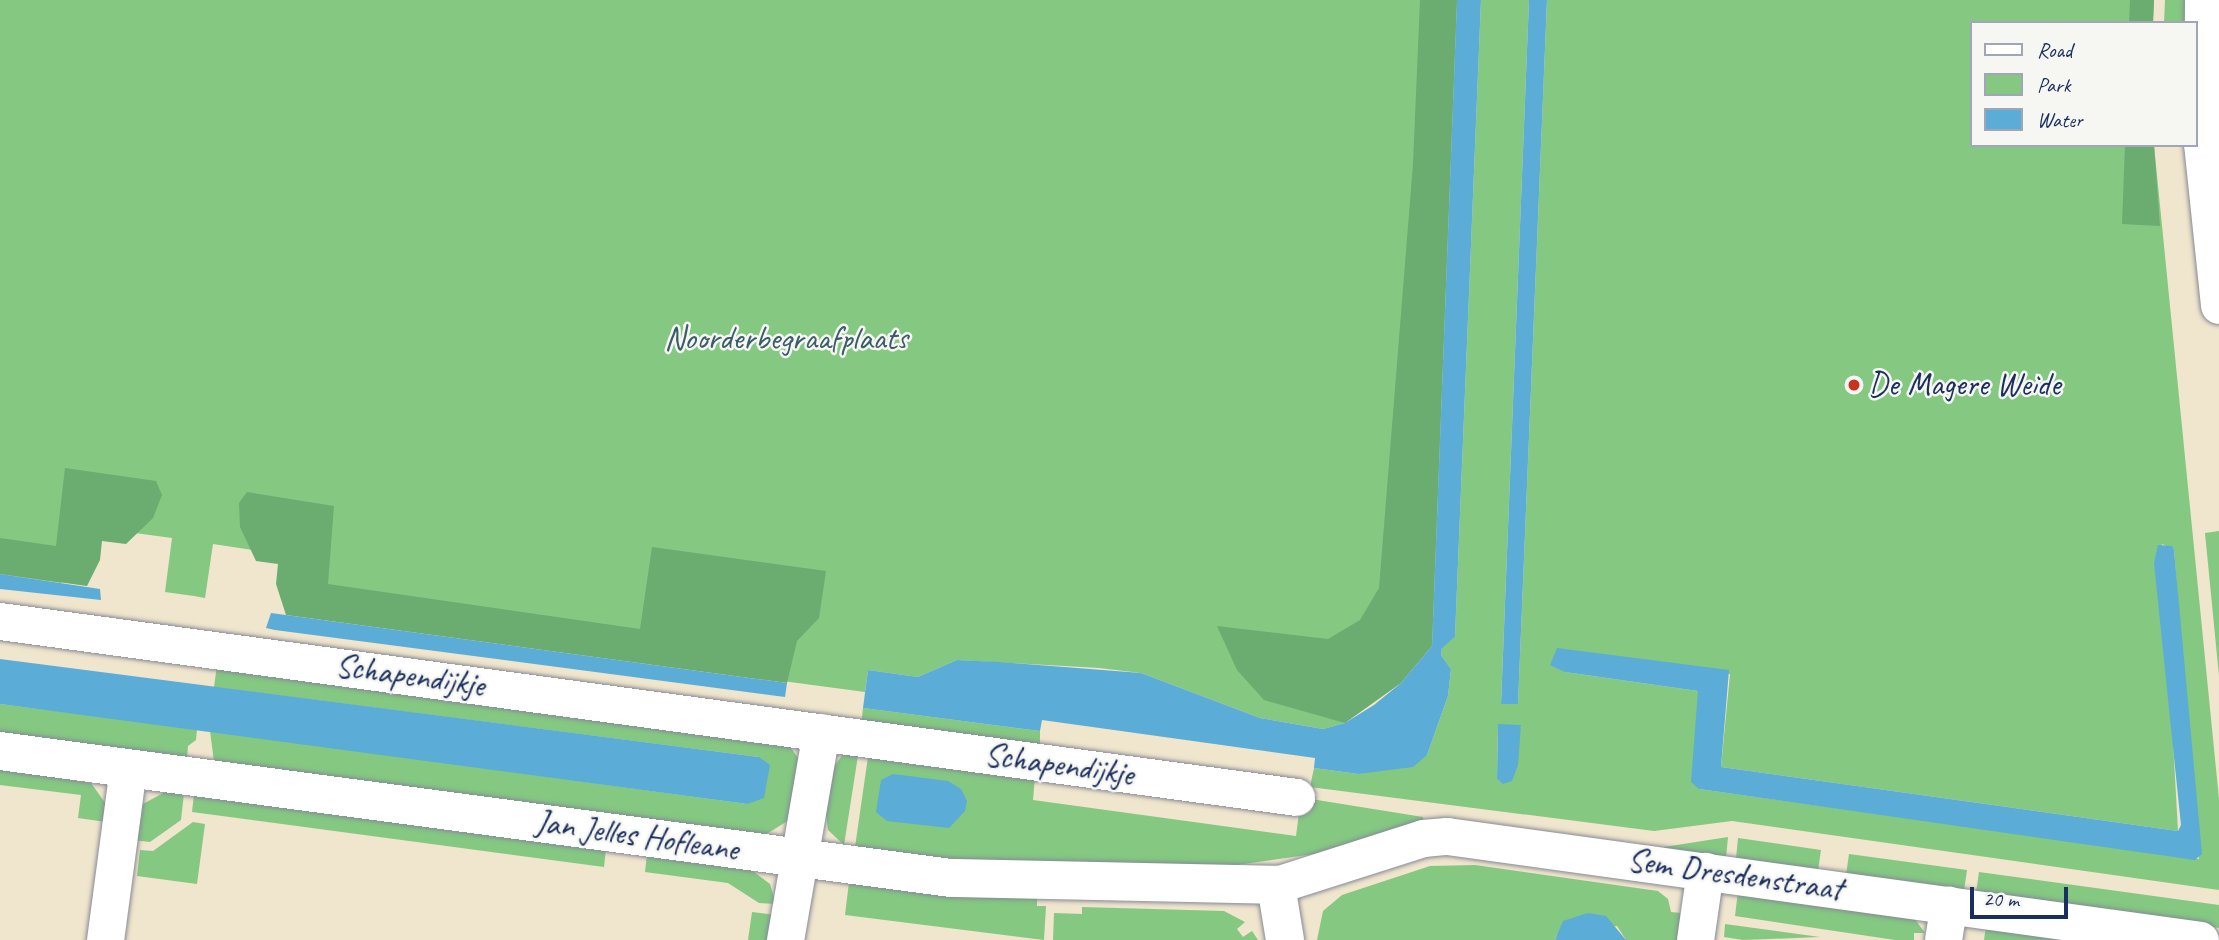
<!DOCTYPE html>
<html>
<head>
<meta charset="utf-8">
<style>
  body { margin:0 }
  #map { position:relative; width:2219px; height:940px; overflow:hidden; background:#f0e5cd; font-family:Caveat,sans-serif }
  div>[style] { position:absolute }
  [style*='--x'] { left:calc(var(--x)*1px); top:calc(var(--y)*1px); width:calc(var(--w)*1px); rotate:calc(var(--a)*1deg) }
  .green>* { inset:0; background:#84c882 }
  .forest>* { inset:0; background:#6bac70 }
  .water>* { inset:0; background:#5bacd6 }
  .roads { filter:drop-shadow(0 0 2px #868a96) drop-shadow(0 0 2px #868a96) }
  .minor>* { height:37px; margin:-18.5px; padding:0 18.5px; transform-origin:18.5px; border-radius:18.5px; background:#fff }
  .tertiary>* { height:38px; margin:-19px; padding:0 19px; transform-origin:19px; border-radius:19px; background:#fff }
  .dots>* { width:19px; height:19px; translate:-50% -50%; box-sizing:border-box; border:4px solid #f6f6f2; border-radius:50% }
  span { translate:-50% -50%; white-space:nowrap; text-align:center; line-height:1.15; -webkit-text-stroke:5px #f6f6f2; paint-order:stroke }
  .park-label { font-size:33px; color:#3a5d69 }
  .poi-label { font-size:33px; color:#1b2f5e }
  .left { translate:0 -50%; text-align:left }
  .street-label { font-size:33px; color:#1b2f5e }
  .legend { position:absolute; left:1970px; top:21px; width:228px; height:126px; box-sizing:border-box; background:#f6f6f2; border:2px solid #9ea6b7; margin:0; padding:9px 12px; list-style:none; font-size:21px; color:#1b2f5e }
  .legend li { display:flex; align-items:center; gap:14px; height:35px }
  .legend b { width:35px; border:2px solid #9ea6b7 }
  .scale { position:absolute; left:1970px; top:887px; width:98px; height:32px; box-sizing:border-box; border:4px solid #1b2f5e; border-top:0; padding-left:9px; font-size:21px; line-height:24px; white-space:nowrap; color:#1b2f5e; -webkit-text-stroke:5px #f6f6f2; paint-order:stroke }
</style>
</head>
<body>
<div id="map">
  <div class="green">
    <div style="clip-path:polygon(0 0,1457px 0,1432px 646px,1345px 723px,1323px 729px,1260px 718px,1141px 673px,1099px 668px,957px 660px,918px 677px,868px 670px,865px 692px,306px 617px,312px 582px,287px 555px,213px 544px,205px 598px,194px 596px,165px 592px,172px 538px,98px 528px,61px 583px,0 574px)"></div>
    <div style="clip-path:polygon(evenodd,1481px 0,1529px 0,1501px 703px,1518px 704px,1547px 0,2154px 0,2153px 23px,1972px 23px,1972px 145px,2154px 145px,2219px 799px,2219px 890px,1732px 821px,1654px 831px,1310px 787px,1314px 768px,1358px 774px,1427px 755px,1448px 696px,1451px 669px,1441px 655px,1442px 647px,1455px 637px,1481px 0,2162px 544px,2174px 550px,2199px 859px,1699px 789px,1698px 691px,1565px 672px,1730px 674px,1721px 767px,2178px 831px,2162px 544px,1481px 0,1498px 725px,1521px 726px,1503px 783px,1497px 779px,1498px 725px)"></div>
    <div style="clip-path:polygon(2165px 0,2187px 0,2186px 23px,2164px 23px)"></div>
    <div style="clip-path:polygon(2219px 531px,2219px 676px,2205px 533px)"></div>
    <div style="clip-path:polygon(218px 658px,787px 742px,798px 758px,789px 820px,765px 835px,214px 762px,210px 731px,747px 804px,759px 757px,214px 687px)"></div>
    <div style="clip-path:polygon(0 704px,197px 729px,196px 740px,188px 746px,187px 759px,0 734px)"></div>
    <div style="clip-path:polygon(863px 708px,1040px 731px,1040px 747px,861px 726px)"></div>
    <div style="clip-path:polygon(859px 749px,844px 845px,828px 830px,826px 814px,833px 768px,843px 754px)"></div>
    <div style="clip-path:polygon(869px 750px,1035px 777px,1033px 800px,1296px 836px,1299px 813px,1309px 811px,1311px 799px,1423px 817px,1423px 821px,1314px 854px,1222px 867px,960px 861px,855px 847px)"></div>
    <div style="clip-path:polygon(0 768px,91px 783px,106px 804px,106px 822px,78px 818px,81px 795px,0 785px)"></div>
    <div style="clip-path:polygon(167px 791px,184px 793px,181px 820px,150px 842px,132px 840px,141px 805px)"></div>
    <div style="clip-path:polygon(194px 794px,606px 849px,604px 867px,192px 812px)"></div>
    <div style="clip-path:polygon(193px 822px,205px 824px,197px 884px,137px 876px,140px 850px,153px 851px)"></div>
    <div style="clip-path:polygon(1728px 837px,1726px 858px,1664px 849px,1664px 847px)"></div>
    <div style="clip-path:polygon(1738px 838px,1821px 850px,1818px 871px,1736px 859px)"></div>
    <div style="clip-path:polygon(647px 854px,749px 868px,770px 884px,776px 904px,759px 903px,728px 883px,645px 872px)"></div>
    <div style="clip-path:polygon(1849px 854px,1967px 870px,1964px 891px,1846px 875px)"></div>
    <div style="clip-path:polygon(1475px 865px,1658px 891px,1668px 899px,1671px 912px,1681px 913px,1677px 940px,1626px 940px,1617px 926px,1557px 935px,1555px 940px,1317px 940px,1323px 911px,1342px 895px,1430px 866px)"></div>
    <div style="clip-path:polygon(1979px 872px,2219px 905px,2219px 928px,1976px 893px)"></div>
    <div style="clip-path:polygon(849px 882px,1037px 898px,1037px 906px,1046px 906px,1044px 940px,845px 915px)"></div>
    <div style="clip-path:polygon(1738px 891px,1914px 918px,1925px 933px,1914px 933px,1914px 940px,1895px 940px,1735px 916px)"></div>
    <div style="clip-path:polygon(1082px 907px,1224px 911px,1245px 922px,1237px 929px,1243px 937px,1252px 931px,1258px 940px,1053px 940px,1054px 913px,1082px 914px)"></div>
    <div style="clip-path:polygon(752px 912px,775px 915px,772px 940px,748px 940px)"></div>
    <div style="clip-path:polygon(1725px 924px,1820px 937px,1743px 940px,1724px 937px)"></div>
    <div style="clip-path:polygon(1986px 926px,2087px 940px,1984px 940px)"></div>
  </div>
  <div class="forest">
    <div style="clip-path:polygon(1420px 0,1457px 0,1432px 646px,1401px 683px,1345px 723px,1264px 700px,1237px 670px,1217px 626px,1328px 639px,1360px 620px,1379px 588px,1413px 164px)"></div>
    <div style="clip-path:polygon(2130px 0,2154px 0,2153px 23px,2129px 23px)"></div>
    <div style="clip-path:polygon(2125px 145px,2154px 145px,2160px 226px,2122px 224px)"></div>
    <div style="clip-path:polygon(65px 468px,156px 481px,162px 495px,153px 518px,126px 544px,102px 541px,100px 560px,87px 586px,0 574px,0 538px,56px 546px)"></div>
    <div style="clip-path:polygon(247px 492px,334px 506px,328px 584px,640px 629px,652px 547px,826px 571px,819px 618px,797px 641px,787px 683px,286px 615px,276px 584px,278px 564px,256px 561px,240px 527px,239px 503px)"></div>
  </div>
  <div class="water">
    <div style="clip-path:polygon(1457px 0,1481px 0,1455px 637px,1442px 648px,1441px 655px,1451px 669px,1448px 696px,1427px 755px,1413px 767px,1358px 774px,1314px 768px,1315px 758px,1042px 720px,1040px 731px,863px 708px,868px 670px,918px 677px,957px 660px,1000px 662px,1141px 673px,1260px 718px,1323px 729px,1345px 723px,1374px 705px,1401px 683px,1432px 646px)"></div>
    <div style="clip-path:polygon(1529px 0,1547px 0,1518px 704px,1501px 704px)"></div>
    <div style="clip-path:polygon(2158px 545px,2172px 546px,2174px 550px,2202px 854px,2195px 860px,1699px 789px,1691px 782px,1698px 691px,1565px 672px,1550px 665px,1557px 648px,1729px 670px,1721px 767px,2178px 831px,2181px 825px,2154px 563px)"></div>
    <div style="clip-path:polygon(0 574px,100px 589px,101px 600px,0 589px)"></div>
    <div style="clip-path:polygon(271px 613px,787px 683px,785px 697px,275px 630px,266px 628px)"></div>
    <div style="clip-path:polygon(0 659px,759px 757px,770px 765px,764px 798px,747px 804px,0 704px)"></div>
    <div style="clip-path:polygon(1498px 724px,1521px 725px,1518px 765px,1512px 781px,1503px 784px,1497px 779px)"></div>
    <div style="clip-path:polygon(893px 774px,948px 781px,961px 789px,967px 801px,965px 811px,949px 828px,887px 821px,876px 812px,881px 780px)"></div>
    <div style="clip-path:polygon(1588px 913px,1606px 916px,1626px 940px,1555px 940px,1563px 921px)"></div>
  </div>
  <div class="roads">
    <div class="minor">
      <div style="--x:2203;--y:0;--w:143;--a:90.4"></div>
      <div style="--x:2202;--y:143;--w:163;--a:84"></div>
      <div style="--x:0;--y:621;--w:1308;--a:7.73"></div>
      <div style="--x:1276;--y:885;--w:154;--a:-17.7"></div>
      <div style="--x:1423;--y:838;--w:24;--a:-5"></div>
      <div style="--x:1447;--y:836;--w:760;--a:7.86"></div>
      <div style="--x:105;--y:940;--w:174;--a:-82.4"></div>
      <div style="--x:785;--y:940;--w:211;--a:-80.2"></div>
      <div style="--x:1695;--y:940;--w:70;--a:-81.8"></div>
      <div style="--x:1943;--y:940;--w:36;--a:-81"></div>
    </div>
    <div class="tertiary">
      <div style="--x:0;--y:751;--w:959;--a:7.61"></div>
      <div style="--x:951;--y:878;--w:325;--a:1.2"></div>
      <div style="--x:1276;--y:885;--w:56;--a:80.7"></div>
    </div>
  </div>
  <div class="dots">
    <div style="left:1854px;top:385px;background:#c8321e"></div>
  </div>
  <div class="park-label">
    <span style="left:786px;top:339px">Noorderbegraafplaats</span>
  </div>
  <div class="poi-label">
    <span class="left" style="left:1868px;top:385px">De Magere Weide</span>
  </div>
  <div class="street-label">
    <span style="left:410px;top:676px;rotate:8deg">Schapendijkje</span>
    <span style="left:1059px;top:765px;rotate:8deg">Schapendijkje</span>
    <span style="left:637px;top:836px;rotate:8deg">Jan Jelles Hofleane</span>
    <span style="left:1735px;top:875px;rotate:8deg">Sem Dresdenstraat</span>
  </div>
  <ul class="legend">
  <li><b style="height:9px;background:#fff"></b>Road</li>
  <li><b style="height:19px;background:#84c882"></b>Park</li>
  <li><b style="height:19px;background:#5bacd6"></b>Water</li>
  </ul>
  <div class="scale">20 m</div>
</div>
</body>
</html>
